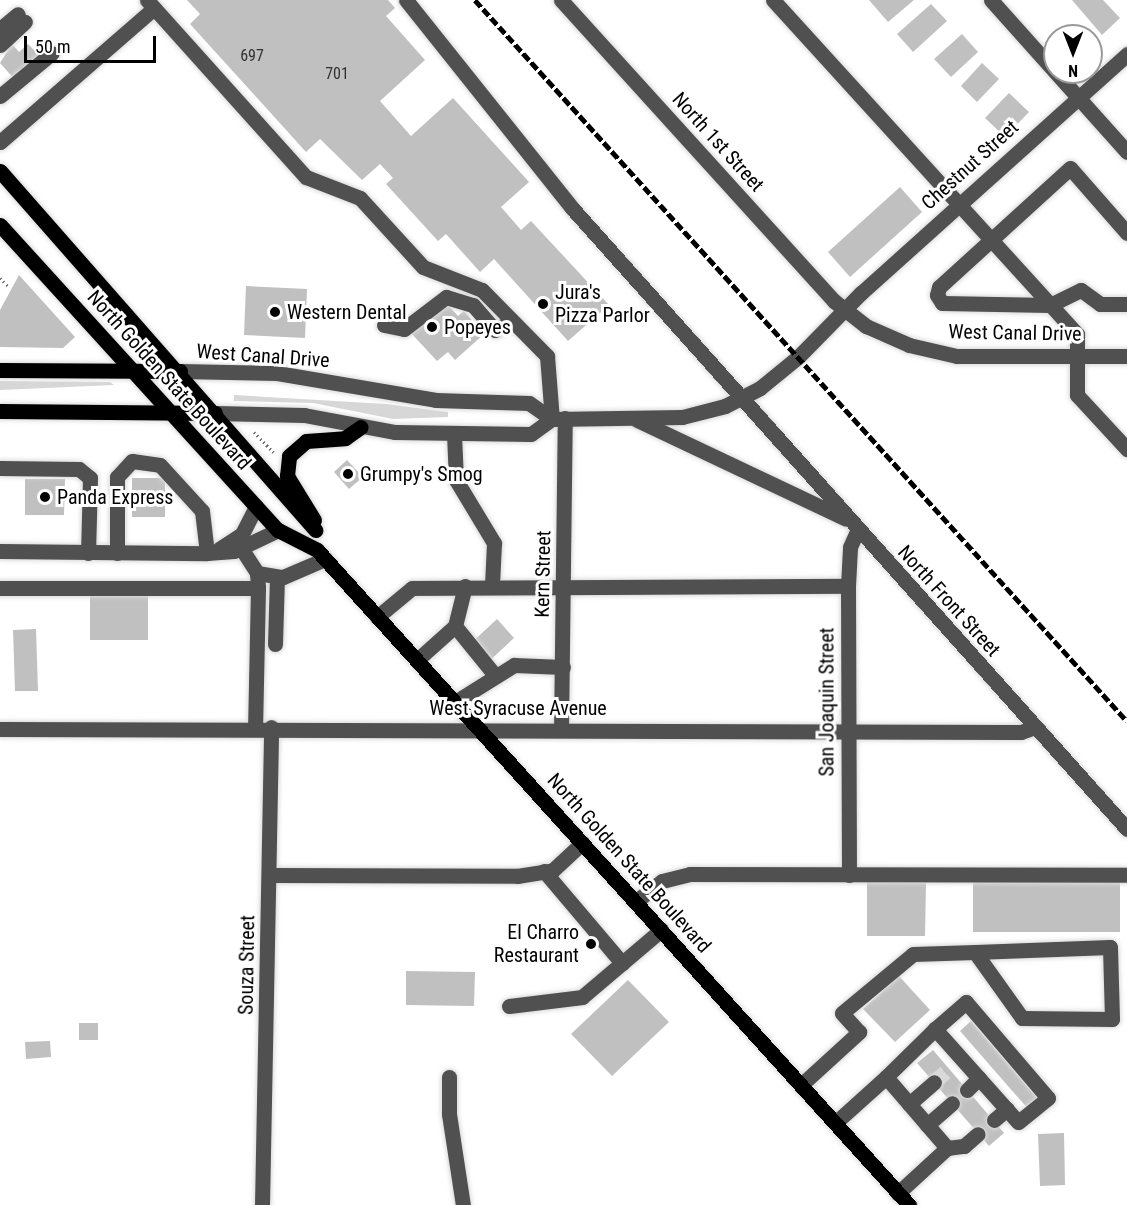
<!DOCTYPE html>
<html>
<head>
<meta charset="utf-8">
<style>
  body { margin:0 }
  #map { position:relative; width:1127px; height:1205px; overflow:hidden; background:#fff; font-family:"Roboto Condensed",sans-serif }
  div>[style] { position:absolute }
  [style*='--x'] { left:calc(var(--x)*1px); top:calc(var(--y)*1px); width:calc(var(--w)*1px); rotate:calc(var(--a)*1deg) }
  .green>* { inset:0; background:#d7d7d7 }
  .building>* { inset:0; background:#c0c0c0 }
  .minor-tunnel>* { height:15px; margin-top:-7.5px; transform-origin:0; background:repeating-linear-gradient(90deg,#d9d9d9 0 15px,transparent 0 23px) }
  .path>* { height:3px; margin-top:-1.5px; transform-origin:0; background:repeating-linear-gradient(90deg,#727272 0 1.5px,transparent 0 4.5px) }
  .roads { filter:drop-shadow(0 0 2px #dbdbdb) drop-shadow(0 0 2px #dbdbdb) }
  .minor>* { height:15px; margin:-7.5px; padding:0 7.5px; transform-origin:7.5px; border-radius:7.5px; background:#505050 }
  .major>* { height:15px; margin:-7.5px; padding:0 7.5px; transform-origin:7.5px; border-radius:7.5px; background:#000 }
  .rail>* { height:4.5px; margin-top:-2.25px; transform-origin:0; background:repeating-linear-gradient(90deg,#000 0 9px,transparent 0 12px) }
  .dots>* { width:16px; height:16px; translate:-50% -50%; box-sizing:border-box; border:3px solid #fff; border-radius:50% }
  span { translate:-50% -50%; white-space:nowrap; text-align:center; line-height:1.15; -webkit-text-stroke:6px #fff; paint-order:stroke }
  .number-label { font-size:16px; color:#303030 }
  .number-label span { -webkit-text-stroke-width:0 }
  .street-label { font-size:20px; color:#000 }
  .poi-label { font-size:20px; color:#000 }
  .left { translate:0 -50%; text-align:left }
  .right { translate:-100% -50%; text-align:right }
  .north { position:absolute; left:1043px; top:24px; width:60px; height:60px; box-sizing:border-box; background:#fff; border:2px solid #999; border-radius:50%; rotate:180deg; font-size:16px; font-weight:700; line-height:24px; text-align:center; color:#000 }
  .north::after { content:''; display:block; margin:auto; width:21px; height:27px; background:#000; clip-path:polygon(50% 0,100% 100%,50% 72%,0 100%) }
  .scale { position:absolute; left:24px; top:36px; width:132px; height:27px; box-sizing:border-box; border:3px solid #000; border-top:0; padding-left:8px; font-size:18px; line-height:21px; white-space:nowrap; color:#000; -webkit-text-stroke:4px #fff; paint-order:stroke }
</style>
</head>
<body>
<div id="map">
  <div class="green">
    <div style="clip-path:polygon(0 381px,110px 382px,114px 385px,0 390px)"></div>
    <div style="clip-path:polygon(234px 395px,386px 404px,448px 412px,448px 417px,393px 419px,313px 403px,234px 401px)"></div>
  </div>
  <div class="building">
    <div style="clip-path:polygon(187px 0,388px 0,395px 8px,386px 16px,425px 60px,380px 101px,411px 136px,453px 98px,529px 182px,501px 207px,521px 230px,531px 221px,609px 305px,568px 341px,494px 259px,480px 272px,446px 234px,438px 241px,386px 184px,393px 178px,380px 164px,362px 180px,320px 139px,306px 152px,190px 24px,200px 14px)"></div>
    <div style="clip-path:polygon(869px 0,914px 0,888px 22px)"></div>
    <div style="clip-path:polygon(1072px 0,1103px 0,1120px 18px,1102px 35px)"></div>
    <div style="clip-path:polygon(931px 4px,947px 21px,913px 52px,897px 34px)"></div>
    <div style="clip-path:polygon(962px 34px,978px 52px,951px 77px,934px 59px)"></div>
    <div style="clip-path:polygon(12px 44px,19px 52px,28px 44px,39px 55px,16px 81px,0 63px)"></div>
    <div style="clip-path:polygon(982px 63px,999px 79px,977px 102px,961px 86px)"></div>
    <div style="clip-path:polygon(1009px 93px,1029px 112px,1005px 137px,985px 118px)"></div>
    <div style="clip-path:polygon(900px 187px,922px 212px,850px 277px,828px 252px)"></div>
    <div style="clip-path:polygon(19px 275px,75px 337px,63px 348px,0 347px,0 310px)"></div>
    <div style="clip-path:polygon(246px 286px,307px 289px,305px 338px,244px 335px)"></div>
    <div style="clip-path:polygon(446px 303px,458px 316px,464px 311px,484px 334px,455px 360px,448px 352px,437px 361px,411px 333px)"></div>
    <div style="clip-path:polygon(347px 460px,363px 477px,349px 489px,334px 472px)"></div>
    <div style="clip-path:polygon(132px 478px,165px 478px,165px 517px,132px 517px)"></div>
    <div style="clip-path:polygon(25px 479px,65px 479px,64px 515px,25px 515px)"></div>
    <div style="clip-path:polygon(90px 593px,148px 593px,148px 640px,90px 640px)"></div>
    <div style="clip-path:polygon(497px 619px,514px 638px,484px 666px,467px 647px)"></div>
    <div style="clip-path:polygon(36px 629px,38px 691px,15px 691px,13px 630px)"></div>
    <div style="clip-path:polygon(973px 881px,1120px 881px,1120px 932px,973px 932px)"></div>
    <div style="clip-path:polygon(867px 882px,926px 883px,925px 936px,867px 936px)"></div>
    <div style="clip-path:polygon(406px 971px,475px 972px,474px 1006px,406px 1005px)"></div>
    <div style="clip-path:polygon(899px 976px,930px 1010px,895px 1042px,863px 1009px)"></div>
    <div style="clip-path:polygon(628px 980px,669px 1022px,612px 1076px,571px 1034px)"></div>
    <div style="clip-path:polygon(971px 1021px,1040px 1101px,1029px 1110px,960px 1031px)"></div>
    <div style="clip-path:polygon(79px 1023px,98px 1023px,98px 1040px,79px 1040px)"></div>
    <div style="clip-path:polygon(50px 1041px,51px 1057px,26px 1059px,25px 1042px)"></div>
    <div style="clip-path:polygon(933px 1050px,1004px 1133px,989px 1146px,917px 1063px)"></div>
    <div style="clip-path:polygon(1064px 1133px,1065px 1185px,1040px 1186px,1038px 1134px)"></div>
  </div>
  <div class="minor-tunnel">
    <div style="--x:934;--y:1082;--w:20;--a:-41"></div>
  </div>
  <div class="path">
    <div style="--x:0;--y:278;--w:11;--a:45"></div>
    <div style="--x:254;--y:432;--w:28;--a:46"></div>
  </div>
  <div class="roads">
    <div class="minor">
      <div style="--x:147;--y:0;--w:238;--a:48.1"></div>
      <div style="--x:306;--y:177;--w:58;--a:21.3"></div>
      <div style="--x:360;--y:198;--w:93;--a:47.6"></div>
      <div style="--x:423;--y:267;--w:63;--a:21.3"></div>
      <div style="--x:482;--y:290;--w:93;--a:45.4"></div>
      <div style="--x:547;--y:356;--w:63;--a:85.5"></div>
      <div style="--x:406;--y:0;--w:266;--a:51.4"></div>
      <div style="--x:572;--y:208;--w:833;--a:48.21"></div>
      <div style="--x:561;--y:0;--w:406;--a:47.8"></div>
      <div style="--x:834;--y:301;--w:41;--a:38"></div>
      <div style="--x:866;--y:326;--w:47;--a:23.8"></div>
      <div style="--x:909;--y:345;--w:49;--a:12.9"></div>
      <div style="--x:957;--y:356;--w:170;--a:0"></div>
      <div style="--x:773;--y:0;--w:452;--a:47.7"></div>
      <div style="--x:1077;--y:334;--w:61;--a:90"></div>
      <div style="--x:1077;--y:395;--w:74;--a:47.2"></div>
      <div style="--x:991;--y:0;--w:204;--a:48.2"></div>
      <div style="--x:0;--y:29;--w:23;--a:-40"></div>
      <div style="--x:0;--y:45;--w:34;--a:-43"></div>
      <div style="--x:0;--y:96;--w:67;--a:-39.6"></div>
      <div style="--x:0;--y:142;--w:204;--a:-41"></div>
      <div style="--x:1127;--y:233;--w:86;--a:-131.2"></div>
      <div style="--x:1070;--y:168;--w:177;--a:137.7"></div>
      <div style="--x:939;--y:287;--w:8;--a:104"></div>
      <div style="--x:937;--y:295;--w:9;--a:58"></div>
      <div style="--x:942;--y:303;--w:108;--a:1.1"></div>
      <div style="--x:1050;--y:305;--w:34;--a:-26"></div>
      <div style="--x:1081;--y:290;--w:24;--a:36"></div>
      <div style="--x:1100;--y:304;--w:27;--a:0"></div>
      <div style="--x:384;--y:325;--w:20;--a:11"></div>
      <div style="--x:404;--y:329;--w:53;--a:-37.3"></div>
      <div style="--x:446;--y:297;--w:28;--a:17"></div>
      <div style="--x:473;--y:305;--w:33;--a:49"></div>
      <div style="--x:495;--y:330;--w:19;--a:-28"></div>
      <div style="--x:180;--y:371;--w:97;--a:1.2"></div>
      <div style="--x:277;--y:373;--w:161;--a:9.6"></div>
      <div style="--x:436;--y:400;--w:93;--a:1.8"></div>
      <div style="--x:529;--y:403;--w:28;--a:35"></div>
      <div style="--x:215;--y:413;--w:89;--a:1.3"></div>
      <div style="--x:304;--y:415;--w:93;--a:10.6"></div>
      <div style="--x:395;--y:432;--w:136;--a:0.8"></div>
      <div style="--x:531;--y:434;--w:26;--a:-36"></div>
      <div style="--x:552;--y:419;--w:130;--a:-0.9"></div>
      <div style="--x:682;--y:417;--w:44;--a:-14.3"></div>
      <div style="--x:725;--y:406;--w:39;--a:-27"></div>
      <div style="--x:760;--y:388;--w:49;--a:-39.2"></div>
      <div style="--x:798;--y:357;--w:90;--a:-45.5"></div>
      <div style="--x:861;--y:293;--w:358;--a:-41.9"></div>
      <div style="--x:637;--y:420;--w:231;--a:25.3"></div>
      <div style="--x:454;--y:434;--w:46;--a:87.5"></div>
      <div style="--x:456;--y:480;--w:74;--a:58.9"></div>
      <div style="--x:494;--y:543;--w:43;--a:92.7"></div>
      <div style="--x:0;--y:468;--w:79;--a:0.7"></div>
      <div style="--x:79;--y:469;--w:14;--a:39"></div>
      <div style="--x:90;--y:478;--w:75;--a:91.5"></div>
      <div style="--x:241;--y:548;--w:30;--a:57"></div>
      <div style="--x:257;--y:573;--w:15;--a:86"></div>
      <div style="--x:258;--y:588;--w:139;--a:91.2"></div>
      <div style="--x:219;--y:549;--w:27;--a:-33"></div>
      <div style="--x:242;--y:534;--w:31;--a:-63"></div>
      <div style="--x:0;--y:551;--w:207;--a:0.6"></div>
      <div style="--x:207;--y:553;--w:27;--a:-4"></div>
      <div style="--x:234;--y:551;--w:49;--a:-25.5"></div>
      <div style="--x:117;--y:553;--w:76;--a:-90"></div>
      <div style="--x:117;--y:477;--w:22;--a:-47"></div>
      <div style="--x:132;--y:461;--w:28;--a:8"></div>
      <div style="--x:160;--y:465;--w:62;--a:47.6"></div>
      <div style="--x:202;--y:511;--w:42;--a:83.2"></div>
      <div style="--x:257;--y:573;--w:26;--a:9"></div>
      <div style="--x:283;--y:577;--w:46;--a:-23.2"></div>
      <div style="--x:465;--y:586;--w:41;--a:104"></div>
      <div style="--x:455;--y:626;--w:60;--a:51"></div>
      <div style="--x:0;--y:588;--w:258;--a:0"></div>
      <div style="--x:377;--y:617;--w:45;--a:-39.6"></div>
      <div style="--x:412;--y:588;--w:436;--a:-0.3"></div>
      <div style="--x:275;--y:644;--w:66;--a:-88.3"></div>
      <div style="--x:417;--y:660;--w:51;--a:-41.8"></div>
      <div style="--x:455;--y:702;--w:70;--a:-32.1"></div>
      <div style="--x:514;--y:665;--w:49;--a:2.3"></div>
      <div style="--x:0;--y:729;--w:1021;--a:0.17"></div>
      <div style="--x:1021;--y:732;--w:15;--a:-20"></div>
      <div style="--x:561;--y:729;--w:311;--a:-89.3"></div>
      <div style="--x:544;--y:871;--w:121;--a:49.7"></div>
      <div style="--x:270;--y:875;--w:247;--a:0.2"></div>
      <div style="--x:517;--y:876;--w:36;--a:-9"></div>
      <div style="--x:553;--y:870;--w:40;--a:-43"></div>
      <div style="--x:849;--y:875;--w:289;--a:-90.2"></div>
      <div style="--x:848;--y:586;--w:39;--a:-87"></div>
      <div style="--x:850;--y:547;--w:17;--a:-66"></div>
      <div style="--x:635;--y:902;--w:34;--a:-38"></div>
      <div style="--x:662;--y:881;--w:29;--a:-14"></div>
      <div style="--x:690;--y:874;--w:437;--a:0.1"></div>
      <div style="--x:966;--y:1002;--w:126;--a:49.5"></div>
      <div style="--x:1048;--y:1098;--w:38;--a:141"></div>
      <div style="--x:1018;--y:1122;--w:125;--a:-131.7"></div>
      <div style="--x:935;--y:1029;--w:41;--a:-41.1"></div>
      <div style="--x:509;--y:1006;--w:74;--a:-7"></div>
      <div style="--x:582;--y:997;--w:104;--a:-40.3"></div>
      <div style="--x:449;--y:1077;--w:37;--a:90"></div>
      <div style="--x:449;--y:1114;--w:92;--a:81.3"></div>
      <div style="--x:886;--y:1077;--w:69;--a:-44.4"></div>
      <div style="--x:801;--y:1085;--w:79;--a:-42.4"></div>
      <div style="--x:859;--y:1032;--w:25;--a:-132"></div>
      <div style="--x:842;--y:1013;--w:92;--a:-39.7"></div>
      <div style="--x:913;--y:954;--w:62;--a:-1.8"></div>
      <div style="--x:975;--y:952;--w:135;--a:-2.1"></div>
      <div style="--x:1110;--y:947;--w:72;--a:88.4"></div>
      <div style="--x:1112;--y:1019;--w:90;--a:-179.4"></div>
      <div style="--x:1022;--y:1018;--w:81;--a:-125.5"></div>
      <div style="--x:967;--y:1090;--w:17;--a:-45"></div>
      <div style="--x:909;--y:1104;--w:33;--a:-41"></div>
      <div style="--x:994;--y:1120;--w:17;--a:-40"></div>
      <div style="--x:835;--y:1123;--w:69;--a:-42"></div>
      <div style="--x:886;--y:1077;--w:94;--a:49.3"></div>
      <div style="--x:947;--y:1148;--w:67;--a:137.4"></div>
      <div style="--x:927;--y:1125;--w:33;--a:-41"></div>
      <div style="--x:947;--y:1148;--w:17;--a:-7"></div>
      <div style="--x:964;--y:1146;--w:18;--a:-41"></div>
      <div style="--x:262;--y:1205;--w:478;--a:-88.9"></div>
    </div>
    <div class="major">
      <div style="--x:0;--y:171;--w:478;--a:48.7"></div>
      <div style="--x:0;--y:225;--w:413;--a:47.7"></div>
      <div style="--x:278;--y:530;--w:44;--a:27.1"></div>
      <div style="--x:317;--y:550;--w:883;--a:47.89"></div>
      <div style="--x:0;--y:370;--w:180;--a:0.3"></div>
      <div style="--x:0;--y:411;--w:215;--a:0.5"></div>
      <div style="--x:314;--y:520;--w:52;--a:-121.5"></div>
      <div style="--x:287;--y:476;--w:20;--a:-84"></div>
      <div style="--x:289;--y:456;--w:23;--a:-41"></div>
      <div style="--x:306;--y:441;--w:39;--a:-4"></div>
      <div style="--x:345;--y:438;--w:19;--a:-35"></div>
    </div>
  </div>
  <div class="rail">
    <div style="--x:475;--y:0;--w:972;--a:47.88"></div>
  </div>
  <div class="dots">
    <div style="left:543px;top:304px;background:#000"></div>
    <div style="left:275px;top:312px;background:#000"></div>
    <div style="left:432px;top:327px;background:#000"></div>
    <div style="left:348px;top:474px;background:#000"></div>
    <div style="left:45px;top:497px;background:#000"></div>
    <div style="left:591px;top:944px;background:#000"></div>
  </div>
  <div class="number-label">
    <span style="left:252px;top:56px">697</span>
    <span style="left:337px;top:74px">701</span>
  </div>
  <div class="street-label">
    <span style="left:718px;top:142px;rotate:48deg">North 1st Street</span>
    <span style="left:970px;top:165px;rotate:-42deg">Chestnut Street</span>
    <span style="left:1015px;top:333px;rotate:1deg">West Canal Drive</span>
    <span style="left:263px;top:356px;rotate:4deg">West Canal Drive</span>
    <span style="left:169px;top:380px;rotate:48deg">North Golden State Boulevard</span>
    <span style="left:543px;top:574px;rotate:-89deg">Kern Street</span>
    <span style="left:949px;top:601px;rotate:48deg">North Front Street</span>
    <span style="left:827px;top:702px;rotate:-90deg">San Joaquin Street</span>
    <span style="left:518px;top:708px">West Syracuse Avenue</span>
    <span style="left:629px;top:863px;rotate:48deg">North Golden State Boulevard</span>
    <span style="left:247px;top:965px;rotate:-89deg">Souza Street</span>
  </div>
  <div class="poi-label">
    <span class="left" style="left:555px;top:304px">Jura's<br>Pizza Parlor</span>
    <span class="left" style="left:287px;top:312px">Western Dental</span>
    <span class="left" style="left:444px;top:327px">Popeyes</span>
    <span class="left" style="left:360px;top:474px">Grumpy's Smog</span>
    <span class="left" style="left:57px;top:497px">Panda Express</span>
    <span class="right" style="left:579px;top:944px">El Charro<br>Restaurant</span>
  </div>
  <div class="north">N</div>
  <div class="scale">50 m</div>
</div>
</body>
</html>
